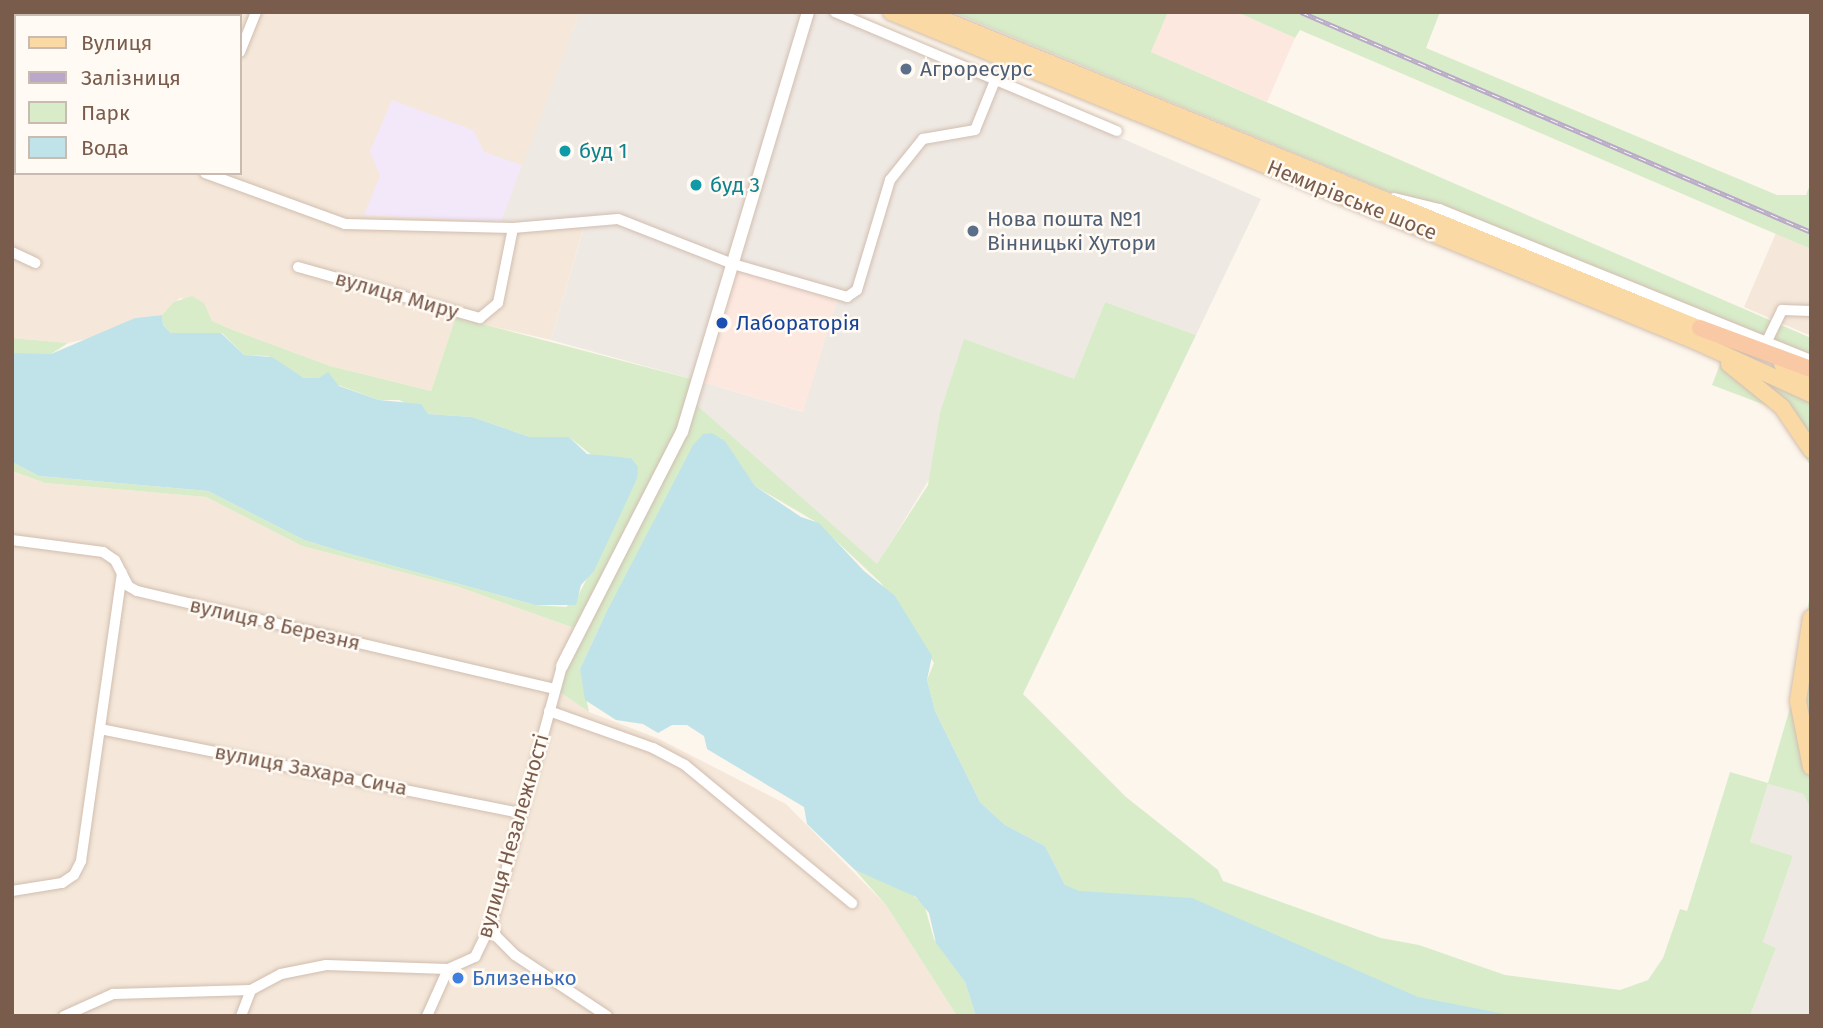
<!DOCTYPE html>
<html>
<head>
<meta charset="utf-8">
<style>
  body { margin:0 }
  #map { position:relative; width:1823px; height:1028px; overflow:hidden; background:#fdf6ec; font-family:"Fira Sans",sans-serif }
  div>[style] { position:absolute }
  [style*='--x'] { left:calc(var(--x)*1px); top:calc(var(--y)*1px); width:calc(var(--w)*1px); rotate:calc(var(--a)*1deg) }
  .residential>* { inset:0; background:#f5e8da }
  .commercial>* { inset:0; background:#fde8e0 }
  .industrial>* { inset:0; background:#efe9e4 }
  .education>* { inset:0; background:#f3e8fa }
  .green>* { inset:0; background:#d8ecc9 }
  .water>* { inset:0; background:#bfe3e8 }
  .roads { filter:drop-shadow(0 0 2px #d1beb0) drop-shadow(0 0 2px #d1beb0) }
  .minor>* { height:10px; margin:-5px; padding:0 5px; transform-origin:5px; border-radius:5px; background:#fff }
  .tertiary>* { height:12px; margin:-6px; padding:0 6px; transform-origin:6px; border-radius:6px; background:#fff }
  .primary>* { height:16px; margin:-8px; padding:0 8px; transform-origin:8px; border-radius:8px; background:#fbd9a5 }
  .trunk>* { height:16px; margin:-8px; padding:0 8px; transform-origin:8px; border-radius:8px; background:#f9c8a4 }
  .rail>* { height:5px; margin-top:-2.5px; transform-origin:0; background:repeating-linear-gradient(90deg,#fffaf3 0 8px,#b9a8c9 0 16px); box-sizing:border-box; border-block:2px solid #b9a8c9 }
  .dots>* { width:19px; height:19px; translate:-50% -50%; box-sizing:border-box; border:4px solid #fffaf3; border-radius:50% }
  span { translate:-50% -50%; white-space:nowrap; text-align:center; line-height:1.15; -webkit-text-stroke:5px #fffaf3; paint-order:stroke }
  .service-label { font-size:21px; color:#4e5e75 }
  .left { translate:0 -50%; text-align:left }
  .culture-label { font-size:21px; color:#0d838f }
  .street-label { font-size:21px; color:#7a5c4d }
  .transit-label { font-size:21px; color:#164399 }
  .shop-label { font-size:21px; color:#366cbe }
  .frame { position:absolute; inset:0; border:14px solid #7a5c4d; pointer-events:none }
  .legend { position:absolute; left:14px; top:14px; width:228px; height:161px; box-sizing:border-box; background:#fffaf3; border:2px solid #cabbb1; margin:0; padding:9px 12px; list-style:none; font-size:21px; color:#7a5c4d }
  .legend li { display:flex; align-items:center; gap:14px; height:35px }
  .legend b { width:35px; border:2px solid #cabbb1 }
</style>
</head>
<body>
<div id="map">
  <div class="residential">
    <div style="clip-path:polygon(evenodd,12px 12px,580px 12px,502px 222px,587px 216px,551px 340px,456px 318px,431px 391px,330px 366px,233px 330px,212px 321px,203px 303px,180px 298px,162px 315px,135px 318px,101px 336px,68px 343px,12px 338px,12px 12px,16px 16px,240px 16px,240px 173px,16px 173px,16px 16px)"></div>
    <div style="clip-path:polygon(1776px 233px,1811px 249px,1811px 336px,1744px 307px)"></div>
    <div style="clip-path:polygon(12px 471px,45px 483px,206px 497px,302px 546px,459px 587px,574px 628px,555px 689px,589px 712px,657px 738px,786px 804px,886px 905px,957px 1016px,12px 1016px)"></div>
  </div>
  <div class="commercial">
    <div style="clip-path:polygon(1168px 12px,1237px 12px,1295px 38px,1267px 102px,1151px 52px)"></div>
    <div style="clip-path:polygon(733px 264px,838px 298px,804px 412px,699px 381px)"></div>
  </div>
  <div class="industrial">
    <div style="clip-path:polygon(evenodd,580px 12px,833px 12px,1261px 199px,1196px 335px,1105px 302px,1074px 379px,930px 478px,877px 565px,692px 402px,699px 381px,551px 340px,587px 217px,501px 222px,580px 12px,734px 264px,838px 298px,803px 412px,699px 381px,734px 264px)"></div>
    <div style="clip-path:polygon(1768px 784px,1803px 794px,1811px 809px,1811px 1016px,1750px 1016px,1776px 948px,1763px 942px,1793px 856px,1750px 842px)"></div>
  </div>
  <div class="education">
    <div style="clip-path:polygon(392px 100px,473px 130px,484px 152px,522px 165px,501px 222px,364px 215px,380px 176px,370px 151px)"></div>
  </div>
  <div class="green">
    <div style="clip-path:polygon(952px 12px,1168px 12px,1151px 52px,1811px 338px,1811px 365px)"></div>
    <div style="clip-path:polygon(1237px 12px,1440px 12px,1426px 48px,1777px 195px,1806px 195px,1811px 182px,1811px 249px,1300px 30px,1295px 38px)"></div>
    <div style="clip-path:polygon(192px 296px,204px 303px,212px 321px,233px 330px,330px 366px,431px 391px,456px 317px,699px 381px,693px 402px,877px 564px,928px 485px,940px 413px,964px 339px,1074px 379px,1105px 302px,1196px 335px,1023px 694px,1126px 797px,1218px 870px,1223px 881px,1381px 938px,1419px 945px,1505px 975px,1620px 990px,1648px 980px,1663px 958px,1680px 909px,1687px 911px,1730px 772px,1768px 783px,1792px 701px,1811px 588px,1811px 809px,1803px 794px,1768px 784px,1750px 842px,1793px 856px,1763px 942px,1776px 948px,1750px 1016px,1443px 1016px,1074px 892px,1065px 885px,1045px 846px,1005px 825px,980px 802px,935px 711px,927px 680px,934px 663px,881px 583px,816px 522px,755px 486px,721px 438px,604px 617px,580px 669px,589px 712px,555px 689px,658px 469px,574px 628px,459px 587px,302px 546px,206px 497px,45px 483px,12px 471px,12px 462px,39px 476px,208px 491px,304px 540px,343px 552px,535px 605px,566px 607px,577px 598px,637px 479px,631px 458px,593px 456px,569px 437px,530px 437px,472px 417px,428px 414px,399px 400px,379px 400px,319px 378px,304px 378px,268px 356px,244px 355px,222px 333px,171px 333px,163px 325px,162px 315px,174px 302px)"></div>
    <div style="clip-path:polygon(12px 338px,68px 343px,51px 354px,37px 355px,12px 353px)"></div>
    <div style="clip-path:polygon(1723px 357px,1811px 401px,1811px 467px,1778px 410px,1712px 385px)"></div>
    <div style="clip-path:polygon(855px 870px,907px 891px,924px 904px,934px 939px,965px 982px,976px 1016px,957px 1016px,886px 905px)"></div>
  </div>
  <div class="water">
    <div style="clip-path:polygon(162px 315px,163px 325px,171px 333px,221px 333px,244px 355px,272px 357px,304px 378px,319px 378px,328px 372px,339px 386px,379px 400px,421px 404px,428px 414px,472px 417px,530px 437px,569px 437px,587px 454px,631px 458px,638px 467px,637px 479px,594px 571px,581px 585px,576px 605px,535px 605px,343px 552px,304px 540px,208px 491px,39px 476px,12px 462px,12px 353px,51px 354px,135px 318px)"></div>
    <div style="clip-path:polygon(712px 433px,725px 441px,755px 486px,801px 517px,819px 523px,864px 571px,895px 596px,932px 656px,927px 680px,935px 711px,980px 802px,1005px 825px,1045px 846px,1065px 885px,1079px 891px,1192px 898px,1418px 997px,1515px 1016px,976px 1016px,965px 982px,936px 943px,929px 913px,916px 897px,855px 870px,807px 824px,804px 807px,707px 749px,704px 736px,687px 725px,672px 725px,658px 733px,643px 724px,616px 720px,585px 700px,580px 669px,604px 617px,693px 445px,703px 434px)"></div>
  </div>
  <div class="roads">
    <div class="minor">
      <div style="--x:118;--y:12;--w:9;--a:27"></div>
      <div style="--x:835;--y:12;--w:306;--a:22.9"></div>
      <div style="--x:240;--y:52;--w:43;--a:-68.2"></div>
      <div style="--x:12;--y:110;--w:4;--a:14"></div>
      <div style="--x:205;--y:173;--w:149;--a:20"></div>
      <div style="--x:345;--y:224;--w:168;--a:1.4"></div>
      <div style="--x:513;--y:228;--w:105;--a:-4.9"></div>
      <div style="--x:618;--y:219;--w:123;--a:21.4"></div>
      <div style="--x:733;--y:264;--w:119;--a:16.1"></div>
      <div style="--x:847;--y:297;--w:12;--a:-35"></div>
      <div style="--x:857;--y:290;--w:115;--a:-73.3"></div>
      <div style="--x:890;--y:180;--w:53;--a:-51.2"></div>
      <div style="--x:923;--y:139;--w:53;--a:-9.8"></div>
      <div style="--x:975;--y:130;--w:56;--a:-68"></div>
      <div style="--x:1394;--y:198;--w:46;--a:13.7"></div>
      <div style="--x:1439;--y:209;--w:401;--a:22.1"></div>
      <div style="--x:12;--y:252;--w:26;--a:25"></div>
      <div style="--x:298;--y:267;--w:189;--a:15.7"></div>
      <div style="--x:480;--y:318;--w:23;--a:-40"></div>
      <div style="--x:498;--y:303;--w:76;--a:-78.7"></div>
      <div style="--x:1766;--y:343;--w:37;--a:-64"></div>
      <div style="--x:1782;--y:310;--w:29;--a:2"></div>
      <div style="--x:12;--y:540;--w:92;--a:7.5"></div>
      <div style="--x:103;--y:552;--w:14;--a:34"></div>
      <div style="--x:115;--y:560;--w:29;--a:63"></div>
      <div style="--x:128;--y:586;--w:10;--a:29"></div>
      <div style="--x:137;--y:591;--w:429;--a:13.2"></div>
      <div style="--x:549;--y:711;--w:110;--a:19.6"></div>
      <div style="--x:653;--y:748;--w:36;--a:28"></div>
      <div style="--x:685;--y:765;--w:217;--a:39.6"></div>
      <div style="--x:100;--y:729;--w:429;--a:11.3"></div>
      <div style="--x:12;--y:891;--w:51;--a:-9.1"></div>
      <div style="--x:62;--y:883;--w:14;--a:-34"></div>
      <div style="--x:74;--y:875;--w:16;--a:-63"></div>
      <div style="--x:81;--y:861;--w:291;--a:-81.9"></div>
      <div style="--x:492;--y:922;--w:15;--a:74"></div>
      <div style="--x:496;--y:936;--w:27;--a:45"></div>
      <div style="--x:515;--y:955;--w:110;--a:33.5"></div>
      <div style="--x:64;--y:1016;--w:54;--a:-24.2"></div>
      <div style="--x:113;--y:994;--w:138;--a:-1.7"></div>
      <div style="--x:241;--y:1016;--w:28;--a:-69"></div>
      <div style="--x:251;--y:990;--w:34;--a:-28"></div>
      <div style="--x:281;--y:974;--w:46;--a:-11.3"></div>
      <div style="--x:326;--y:965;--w:122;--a:1.9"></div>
      <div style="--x:448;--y:969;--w:30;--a:-24"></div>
      <div style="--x:475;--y:957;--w:39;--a:-64"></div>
      <div style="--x:492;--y:922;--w:265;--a:-74.7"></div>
      <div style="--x:427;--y:1016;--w:51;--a:-65.9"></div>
    </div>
    <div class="tertiary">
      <div style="--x:562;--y:666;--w:263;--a:-62.9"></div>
      <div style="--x:682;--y:432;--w:438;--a:-73.3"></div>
    </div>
    <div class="primary">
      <div style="--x:891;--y:12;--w:869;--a:22.25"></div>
      <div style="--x:1695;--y:341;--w:128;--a:24.6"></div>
      <div style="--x:925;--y:12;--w:848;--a:22.24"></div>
      <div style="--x:1729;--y:364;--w:68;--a:39.1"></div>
      <div style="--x:1782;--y:407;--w:52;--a:56"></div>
      <div style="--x:1782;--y:364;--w:33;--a:27"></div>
      <div style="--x:1811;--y:618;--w:84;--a:98.9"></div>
      <div style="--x:1798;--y:701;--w:67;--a:78.9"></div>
    </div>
    <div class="trunk">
      <div style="--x:1700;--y:328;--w:118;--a:20.3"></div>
    </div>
  </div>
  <div class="rail">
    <div style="--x:1301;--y:12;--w:555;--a:23.33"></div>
  </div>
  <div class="dots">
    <div style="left:906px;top:69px;background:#5c6f8a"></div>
    <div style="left:565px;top:151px;background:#0f9aa8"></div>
    <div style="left:696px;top:185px;background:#0f9aa8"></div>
    <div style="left:973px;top:231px;background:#5c6f8a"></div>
    <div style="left:722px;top:323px;background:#1a4fb4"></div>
    <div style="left:458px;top:978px;background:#3f7fe0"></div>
  </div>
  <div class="service-label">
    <span class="left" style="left:920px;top:69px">Агроресурс</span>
    <span class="left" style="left:987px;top:231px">Нова пошта №1<br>Вінницькі Хутори</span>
  </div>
  <div class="culture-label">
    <span class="left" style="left:579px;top:151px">буд 1</span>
    <span class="left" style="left:710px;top:185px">буд 3</span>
  </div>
  <div class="street-label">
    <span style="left:1352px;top:200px;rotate:22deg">Немирівське шосе</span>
    <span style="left:397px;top:295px;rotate:16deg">вулиця Миру</span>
    <span style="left:275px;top:624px;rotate:13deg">вулиця 8 Березня</span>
    <span style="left:311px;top:770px;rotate:11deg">вулиця Захара Сича</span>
    <span style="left:513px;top:836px;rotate:-74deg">вулиця Незалежності</span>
  </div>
  <div class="transit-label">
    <span class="left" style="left:736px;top:323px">Лабораторія</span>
  </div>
  <div class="shop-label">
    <span class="left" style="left:472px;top:978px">Близенько</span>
  </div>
  <div class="frame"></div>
  <ul class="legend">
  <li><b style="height:9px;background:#fbd9a5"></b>Вулиця</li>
  <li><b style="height:9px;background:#b9a8c9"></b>Залізниця</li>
  <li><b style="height:19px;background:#d8ecc9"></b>Парк</li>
  <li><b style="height:19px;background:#bfe3e8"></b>Вода</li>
  </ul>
</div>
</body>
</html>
